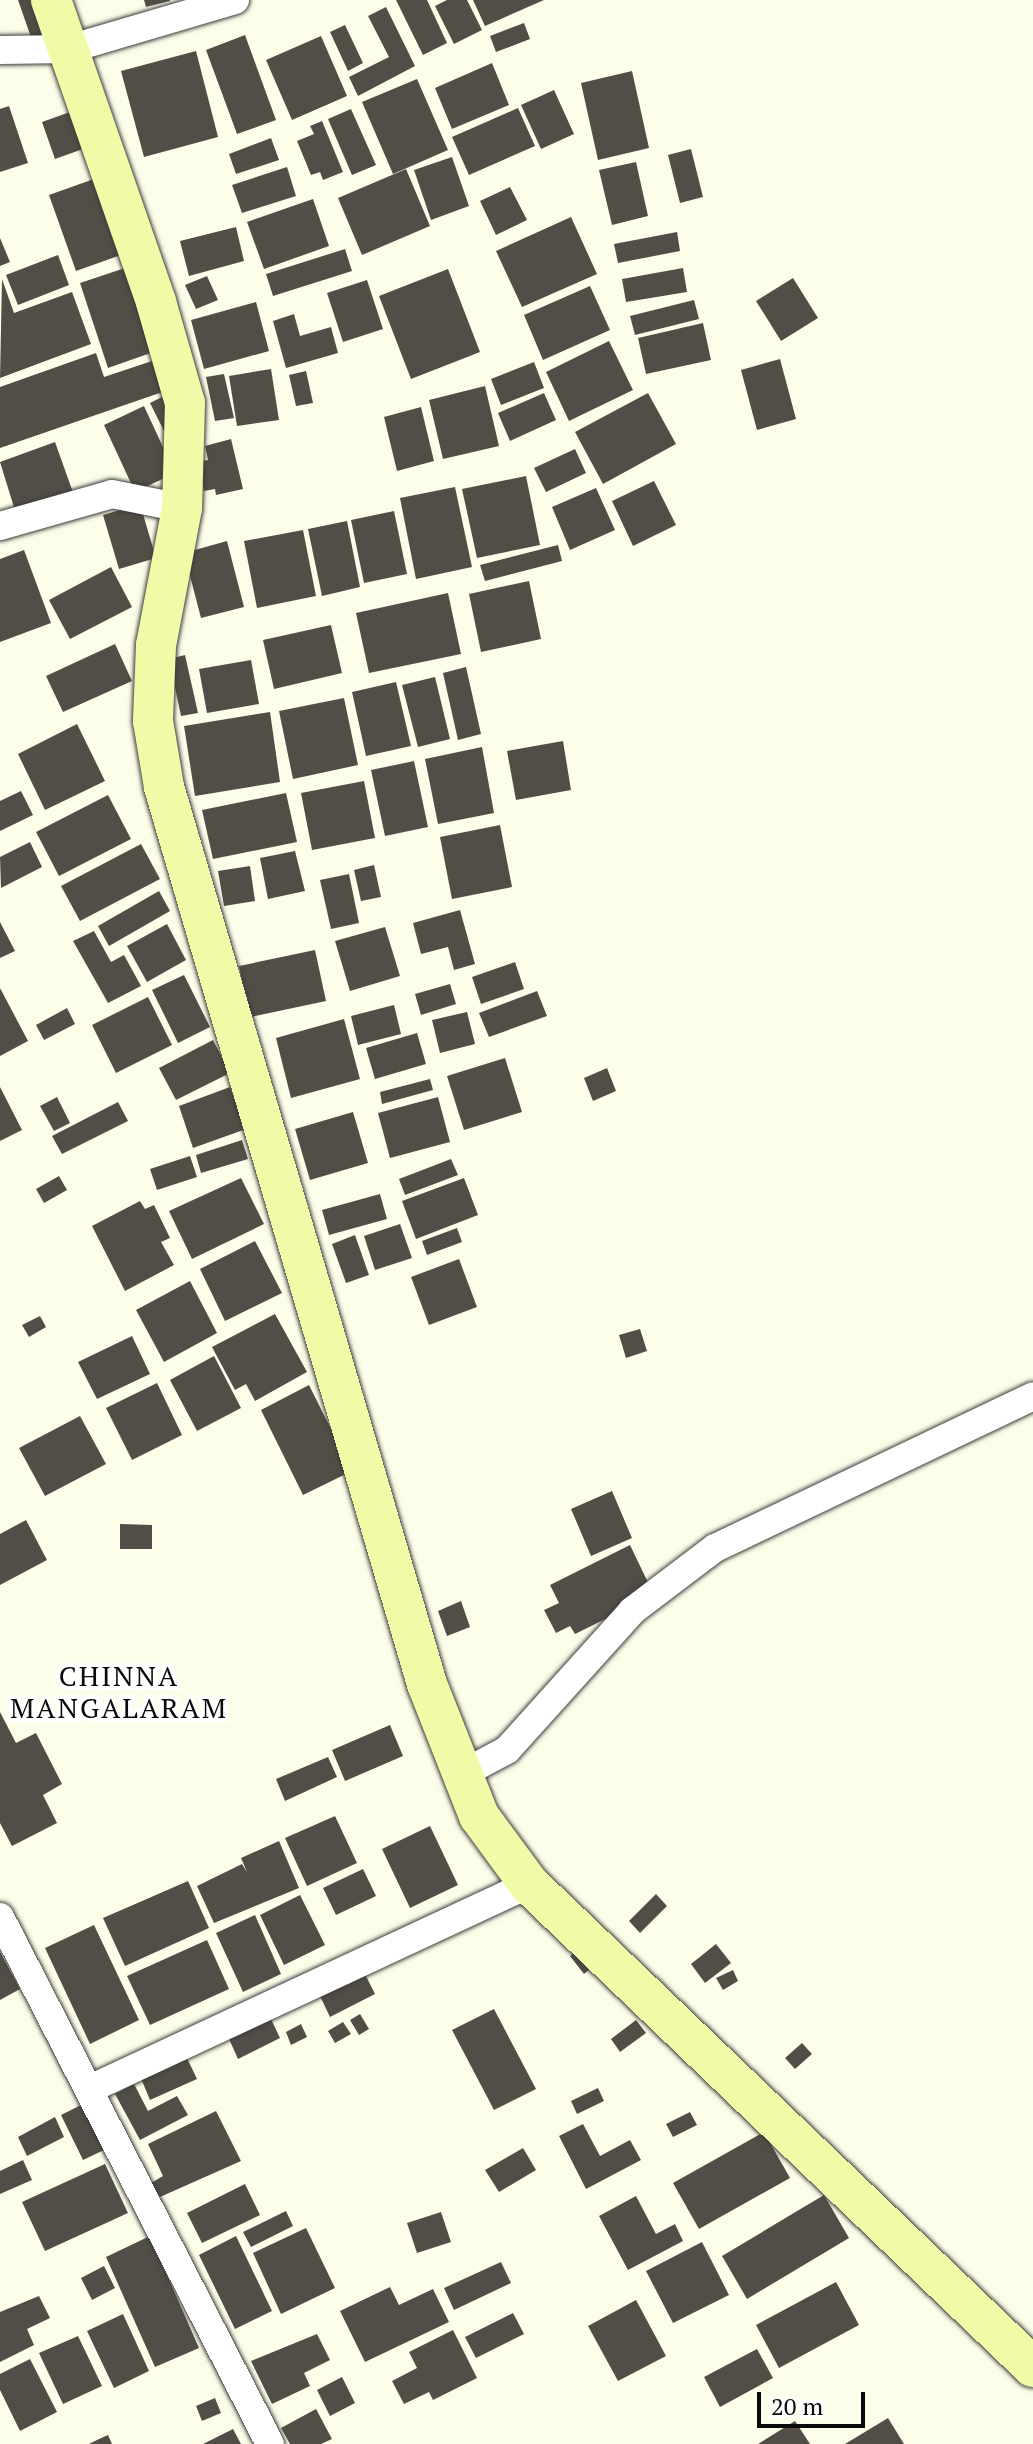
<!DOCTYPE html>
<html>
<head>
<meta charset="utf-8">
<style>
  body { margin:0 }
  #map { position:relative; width:1033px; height:2444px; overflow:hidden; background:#fdfee9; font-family:"PT Serif",serif }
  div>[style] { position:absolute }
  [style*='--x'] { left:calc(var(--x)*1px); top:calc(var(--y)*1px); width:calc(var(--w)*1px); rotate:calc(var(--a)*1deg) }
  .building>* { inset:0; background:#524e47 }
  .roads { filter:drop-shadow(0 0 2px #3d3d3d) drop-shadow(0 0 2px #3d3d3d) }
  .street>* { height:28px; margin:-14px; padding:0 14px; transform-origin:14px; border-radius:14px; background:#fff }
  .secondary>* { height:40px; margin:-20px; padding:0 20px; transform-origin:20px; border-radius:20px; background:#f1fba7 }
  span { translate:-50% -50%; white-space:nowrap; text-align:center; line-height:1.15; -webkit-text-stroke:8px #fff; paint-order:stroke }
  .quarter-label { font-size:28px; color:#0a0a0a; letter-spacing:2px }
  .scale { position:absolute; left:757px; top:2392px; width:108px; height:36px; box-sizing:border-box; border:4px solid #0a0a0a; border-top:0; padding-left:10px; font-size:24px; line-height:28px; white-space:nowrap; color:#0a0a0a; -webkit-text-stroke:6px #fff; paint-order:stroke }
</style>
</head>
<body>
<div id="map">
  <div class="building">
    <div style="clip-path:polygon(18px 0,46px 0,58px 34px,33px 43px)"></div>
    <div style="clip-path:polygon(144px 0,170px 0,170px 1px,146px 7px)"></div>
    <div style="clip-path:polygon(396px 0,427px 0,447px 43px,423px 55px)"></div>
    <div style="clip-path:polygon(447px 0,467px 0,482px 30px,454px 44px,435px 6px)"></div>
    <div style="clip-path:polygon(473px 0,544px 0,485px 26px)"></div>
    <div style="clip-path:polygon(386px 7px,415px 66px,358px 96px,349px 77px,389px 57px,368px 16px)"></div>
    <div style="clip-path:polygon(524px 23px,530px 39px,496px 52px,490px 36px)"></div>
    <div style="clip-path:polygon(345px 25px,363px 63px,348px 71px,330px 32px)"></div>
    <div style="clip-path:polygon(245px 35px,276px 120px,237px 134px,206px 50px)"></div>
    <div style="clip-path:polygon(321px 36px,347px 96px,292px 120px,266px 60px)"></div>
    <div style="clip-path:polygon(196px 51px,218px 137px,144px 157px,121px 71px)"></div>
    <div style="clip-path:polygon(492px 63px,509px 105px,452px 129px,435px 88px)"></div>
    <div style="clip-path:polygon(632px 71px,649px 148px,598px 160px,581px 83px)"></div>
    <div style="clip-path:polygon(417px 79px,448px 150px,393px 174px,362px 102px)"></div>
    <div style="clip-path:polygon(554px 90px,574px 134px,541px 149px,521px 105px)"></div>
    <div style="clip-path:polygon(9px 106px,28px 163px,0 172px,0 109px)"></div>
    <div style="clip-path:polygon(518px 108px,535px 146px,469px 175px,452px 137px)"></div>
    <div style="clip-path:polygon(351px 109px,376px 165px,352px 175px,328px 119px)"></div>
    <div style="clip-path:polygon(70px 112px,83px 149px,55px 159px,42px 122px)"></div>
    <div style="clip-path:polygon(322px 121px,343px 172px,323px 180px,320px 172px,311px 175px,297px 141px,314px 134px,310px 126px)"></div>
    <div style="clip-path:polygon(271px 138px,279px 160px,236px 174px,229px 154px)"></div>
    <div style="clip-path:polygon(691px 149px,703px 197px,680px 203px,668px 155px)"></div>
    <div style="clip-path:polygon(452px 157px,469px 206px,431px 220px,414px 170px)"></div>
    <div style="clip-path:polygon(636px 162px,648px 216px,612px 225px,599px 170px)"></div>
    <div style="clip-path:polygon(287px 167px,296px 196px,242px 213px,232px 185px)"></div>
    <div style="clip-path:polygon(406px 169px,430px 226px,362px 255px,338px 198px)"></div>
    <div style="clip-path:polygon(108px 174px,135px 250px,76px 271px,49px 195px)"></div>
    <div style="clip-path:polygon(510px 187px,527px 220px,496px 235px,480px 201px)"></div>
    <div style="clip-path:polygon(313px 199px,329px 246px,264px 269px,247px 222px)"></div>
    <div style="clip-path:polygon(571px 217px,597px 274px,522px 307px,496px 251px)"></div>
    <div style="clip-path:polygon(236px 227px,244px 261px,189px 276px,180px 241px)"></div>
    <div style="clip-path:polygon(677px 232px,680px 251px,618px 263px,614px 244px)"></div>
    <div style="clip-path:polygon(0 238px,10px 262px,0 266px)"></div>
    <div style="clip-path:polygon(345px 249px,352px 271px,273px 296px,266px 274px)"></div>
    <div style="clip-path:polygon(58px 255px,69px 285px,18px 305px,6px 275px)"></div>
    <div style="clip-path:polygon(134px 265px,162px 349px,108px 368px,80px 283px)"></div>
    <div style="clip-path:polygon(683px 268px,687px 292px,626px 302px,622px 279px)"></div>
    <div style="clip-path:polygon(448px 269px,480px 352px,411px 379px,379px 296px)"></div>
    <div style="clip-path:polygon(207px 276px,218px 300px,196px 309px,185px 285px)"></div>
    <div style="clip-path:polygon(793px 278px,818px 318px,781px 341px,756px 301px)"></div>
    <div style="clip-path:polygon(2px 279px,14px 313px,72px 292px,91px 344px,0 378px)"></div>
    <div style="clip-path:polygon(367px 280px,383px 329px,343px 342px,327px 293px)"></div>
    <div style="clip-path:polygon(590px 286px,610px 330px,543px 360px,524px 315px)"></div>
    <div style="clip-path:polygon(694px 300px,699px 319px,635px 335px,630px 316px)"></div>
    <div style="clip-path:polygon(256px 302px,269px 351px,204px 369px,191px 320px)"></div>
    <div style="clip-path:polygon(294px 314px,300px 336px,331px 327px,338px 353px,286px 368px,273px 321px)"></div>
    <div style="clip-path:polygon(703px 323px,711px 360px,646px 374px,638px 338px)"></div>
    <div style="clip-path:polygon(609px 341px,633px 390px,569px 421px,546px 372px)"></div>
    <div style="clip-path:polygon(96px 353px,104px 377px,167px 356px,177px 387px,0 448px,0 387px)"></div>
    <div style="clip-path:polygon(780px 359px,796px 419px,757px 430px,741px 370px)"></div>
    <div style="clip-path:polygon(534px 362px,544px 388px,501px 405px,491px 379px)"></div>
    <div style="clip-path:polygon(271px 369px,279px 420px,237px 426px,229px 376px)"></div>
    <div style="clip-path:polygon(306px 371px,313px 403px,296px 406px,289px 375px)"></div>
    <div style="clip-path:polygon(224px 374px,234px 418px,215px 421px,206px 377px)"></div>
    <div style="clip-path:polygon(485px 386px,499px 446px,443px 459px,429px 400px)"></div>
    <div style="clip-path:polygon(544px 393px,556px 420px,510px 441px,498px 413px)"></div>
    <div style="clip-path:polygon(648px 393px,676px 444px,603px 484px,575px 432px)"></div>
    <div style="clip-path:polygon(168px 394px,166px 435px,150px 403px)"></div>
    <div style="clip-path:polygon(144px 406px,175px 473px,135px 492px,104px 425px)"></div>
    <div style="clip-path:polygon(421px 407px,434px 461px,397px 471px,384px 417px)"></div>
    <div style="clip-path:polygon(231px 439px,243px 489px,216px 495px,215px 489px,204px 491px,198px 462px,208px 460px,205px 446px)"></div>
    <div style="clip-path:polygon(55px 442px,75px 498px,17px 517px,0 462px)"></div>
    <div style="clip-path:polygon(575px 449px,586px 473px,546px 492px,534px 468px)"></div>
    <div style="clip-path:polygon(526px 476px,540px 545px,477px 558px,462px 489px)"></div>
    <div style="clip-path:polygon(654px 481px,676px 525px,633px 546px,612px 501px)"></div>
    <div style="clip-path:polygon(455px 487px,472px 567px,416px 579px,400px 498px)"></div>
    <div style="clip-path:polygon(596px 488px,615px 530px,570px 550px,552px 507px)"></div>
    <div style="clip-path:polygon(140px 504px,156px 558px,119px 569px,103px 515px)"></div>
    <div style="clip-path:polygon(394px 511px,407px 574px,364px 583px,351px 520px)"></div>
    <div style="clip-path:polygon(347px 521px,360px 587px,322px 596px,308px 529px)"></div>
    <div style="clip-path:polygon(303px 530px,316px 596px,257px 608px,244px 541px)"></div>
    <div style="clip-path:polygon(227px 541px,244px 607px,201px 618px,184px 553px)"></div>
    <div style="clip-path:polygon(558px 545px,562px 561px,485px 581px,480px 565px)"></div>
    <div style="clip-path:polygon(24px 550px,51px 623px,0 642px,0 559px)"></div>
    <div style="clip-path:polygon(111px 567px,132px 607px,70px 639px,49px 600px)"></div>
    <div style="clip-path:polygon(529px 581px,541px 639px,481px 652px,469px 594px)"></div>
    <div style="clip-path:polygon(448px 593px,461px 654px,369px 673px,356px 613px)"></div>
    <div style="clip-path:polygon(331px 625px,342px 673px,274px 689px,263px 640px)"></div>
    <div style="clip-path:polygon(115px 644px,132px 681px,63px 712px,46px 676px)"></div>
    <div style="clip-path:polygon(185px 655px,198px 713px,181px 716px,169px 659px)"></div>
    <div style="clip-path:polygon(251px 660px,259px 704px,207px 713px,199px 669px)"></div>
    <div style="clip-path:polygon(466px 667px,481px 734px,458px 740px,443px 673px)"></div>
    <div style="clip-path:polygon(435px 677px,450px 739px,418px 747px,402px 685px)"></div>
    <div style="clip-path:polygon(396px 682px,411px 746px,366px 756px,352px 692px)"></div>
    <div style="clip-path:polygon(344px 698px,358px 765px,293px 779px,279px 711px)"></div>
    <div style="clip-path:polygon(270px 712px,280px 782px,195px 796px,184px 726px)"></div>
    <div style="clip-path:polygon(77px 724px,105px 781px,45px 810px,18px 754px)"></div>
    <div style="clip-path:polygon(563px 741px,571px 790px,516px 800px,507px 751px)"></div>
    <div style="clip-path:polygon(482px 747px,494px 813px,438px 824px,425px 759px)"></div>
    <div style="clip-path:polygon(414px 761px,428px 827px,385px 836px,371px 770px)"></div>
    <div style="clip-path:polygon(364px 781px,375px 838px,312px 850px,301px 793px)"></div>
    <div style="clip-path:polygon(21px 791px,33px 815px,0 831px,0 801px)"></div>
    <div style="clip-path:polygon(286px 793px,297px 842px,213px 859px,202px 810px)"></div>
    <div style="clip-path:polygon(108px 795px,131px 839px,59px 876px,36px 832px)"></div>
    <div style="clip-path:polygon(500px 825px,512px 887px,452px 899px,440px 837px)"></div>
    <div style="clip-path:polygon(30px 842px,42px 867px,1px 888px,0 857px)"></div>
    <div style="clip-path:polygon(141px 844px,160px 879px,80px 921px,61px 886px)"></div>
    <div style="clip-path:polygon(295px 851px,305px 891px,268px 899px,260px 858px)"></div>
    <div style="clip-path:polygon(374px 865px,381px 897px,361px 901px,354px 870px)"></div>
    <div style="clip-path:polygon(250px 866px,255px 901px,224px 906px,218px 871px)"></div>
    <div style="clip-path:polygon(349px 874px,359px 923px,331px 929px,320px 880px)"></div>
    <div style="clip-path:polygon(159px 891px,170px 911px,109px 946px,98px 926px)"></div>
    <div style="clip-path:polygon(460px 910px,475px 964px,454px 970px,448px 947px,421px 954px,413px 923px)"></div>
    <div style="clip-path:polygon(0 922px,15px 951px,0 958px)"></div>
    <div style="clip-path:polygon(167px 924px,186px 960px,147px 982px,127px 946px)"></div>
    <div style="clip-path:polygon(385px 927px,400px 976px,350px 991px,335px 941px)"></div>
    <div style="clip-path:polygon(94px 931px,111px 962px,124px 955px,141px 986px,108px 1003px,73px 941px)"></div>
    <div style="clip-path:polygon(315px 950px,326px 1001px,250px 1017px,239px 966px)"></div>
    <div style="clip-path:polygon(515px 962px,524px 989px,481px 1004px,472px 977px)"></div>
    <div style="clip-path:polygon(184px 975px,210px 1027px,178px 1043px,152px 990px)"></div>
    <div style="clip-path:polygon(450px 984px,456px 1004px,421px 1015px,415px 994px)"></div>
    <div style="clip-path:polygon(0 988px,28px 1041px,0 1056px)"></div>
    <div style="clip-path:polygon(537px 991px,547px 1016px,489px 1037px,479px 1013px)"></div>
    <div style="clip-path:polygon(148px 997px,172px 1045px,116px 1073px,92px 1025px)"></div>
    <div style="clip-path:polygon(394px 1005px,401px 1034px,358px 1045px,351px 1016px)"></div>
    <div style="clip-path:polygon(67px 1008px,75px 1024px,44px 1040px,36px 1025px)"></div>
    <div style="clip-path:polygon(467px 1012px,475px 1044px,440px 1053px,432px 1020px)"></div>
    <div style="clip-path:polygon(344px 1019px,360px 1079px,291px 1098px,276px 1038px)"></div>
    <div style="clip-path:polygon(417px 1033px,426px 1064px,375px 1079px,366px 1048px)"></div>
    <div style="clip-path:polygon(213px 1040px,230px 1073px,176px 1100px,159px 1068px)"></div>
    <div style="clip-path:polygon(505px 1058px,522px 1112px,464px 1130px,447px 1076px)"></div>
    <div style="clip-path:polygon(607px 1068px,616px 1091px,593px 1101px,584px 1078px)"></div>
    <div style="clip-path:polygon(430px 1079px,433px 1090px,382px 1104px,380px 1092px)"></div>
    <div style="clip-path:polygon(0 1087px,22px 1130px,0 1141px)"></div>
    <div style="clip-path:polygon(230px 1087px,246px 1129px,193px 1148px,179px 1106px)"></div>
    <div style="clip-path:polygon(57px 1097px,70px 1123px,54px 1131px,40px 1106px)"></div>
    <div style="clip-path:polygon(438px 1097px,450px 1142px,390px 1158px,378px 1113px)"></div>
    <div style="clip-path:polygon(118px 1102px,128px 1121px,62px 1154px,52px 1136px)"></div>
    <div style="clip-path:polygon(353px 1112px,368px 1163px,310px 1180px,295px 1129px)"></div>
    <div style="clip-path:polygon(242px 1140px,248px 1159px,201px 1173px,196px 1155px)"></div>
    <div style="clip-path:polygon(190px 1156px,197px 1177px,157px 1190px,150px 1169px)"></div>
    <div style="clip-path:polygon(451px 1159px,458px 1175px,405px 1195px,399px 1179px)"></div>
    <div style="clip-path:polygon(59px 1176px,67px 1190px,44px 1203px,36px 1189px)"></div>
    <div style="clip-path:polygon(241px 1178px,264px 1224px,192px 1259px,169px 1211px)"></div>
    <div style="clip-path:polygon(464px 1178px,478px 1215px,416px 1239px,402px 1201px)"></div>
    <div style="clip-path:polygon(380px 1194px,387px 1219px,329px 1235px,322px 1210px)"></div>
    <div style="clip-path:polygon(140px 1201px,145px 1209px,154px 1205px,170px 1238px,161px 1242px,174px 1265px,125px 1291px,92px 1226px)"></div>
    <div style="clip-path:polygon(400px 1224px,412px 1258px,375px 1270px,364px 1236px)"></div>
    <div style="clip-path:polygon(457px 1228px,462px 1242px,427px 1255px,422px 1241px)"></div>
    <div style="clip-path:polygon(355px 1235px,369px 1275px,346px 1283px,332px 1244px)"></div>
    <div style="clip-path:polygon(255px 1241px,282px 1293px,225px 1321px,200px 1269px)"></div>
    <div style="clip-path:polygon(459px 1259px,477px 1307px,429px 1325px,411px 1277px)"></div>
    <div style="clip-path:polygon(190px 1281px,217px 1333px,164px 1362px,136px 1310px)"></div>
    <div style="clip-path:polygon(275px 1314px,307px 1372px,255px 1401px,246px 1384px,235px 1390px,212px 1347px)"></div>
    <div style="clip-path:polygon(40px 1316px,46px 1327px,29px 1337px,22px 1325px)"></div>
    <div style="clip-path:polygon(640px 1329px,647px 1351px,626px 1358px,619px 1335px)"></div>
    <div style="clip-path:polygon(132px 1336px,150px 1374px,97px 1399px,78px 1362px)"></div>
    <div style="clip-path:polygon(214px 1356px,241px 1408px,197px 1431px,170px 1380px)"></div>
    <div style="clip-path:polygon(157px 1383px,182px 1435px,132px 1460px,106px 1408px)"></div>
    <div style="clip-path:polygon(309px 1385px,352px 1471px,303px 1495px,261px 1410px)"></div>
    <div style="clip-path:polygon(80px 1416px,106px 1464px,45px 1496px,19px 1448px)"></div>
    <div style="clip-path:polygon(612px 1491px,632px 1538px,591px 1556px,571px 1509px)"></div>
    <div style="clip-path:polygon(26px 1520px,47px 1560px,0 1585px,0 1534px)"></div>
    <div style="clip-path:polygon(120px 1524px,152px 1525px,152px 1549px,120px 1549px)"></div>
    <div style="clip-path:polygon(630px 1545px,654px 1595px,575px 1634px,570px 1626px,556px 1633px,544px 1610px,559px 1603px,550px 1585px)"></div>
    <div style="clip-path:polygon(461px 1601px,470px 1627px,447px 1636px,438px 1611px)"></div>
    <div style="clip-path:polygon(0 1712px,16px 1743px,36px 1733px,62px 1784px,43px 1795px,57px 1823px,12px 1846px,0 1823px)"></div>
    <div style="clip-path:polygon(390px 1725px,403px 1756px,345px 1781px,332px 1750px)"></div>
    <div style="clip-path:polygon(328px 1757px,337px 1777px,285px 1801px,276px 1779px)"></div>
    <div style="clip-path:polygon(335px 1816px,357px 1863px,307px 1886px,285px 1838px)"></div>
    <div style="clip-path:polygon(430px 1826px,458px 1885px,410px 1908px,382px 1849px)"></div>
    <div style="clip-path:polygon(279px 1841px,299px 1888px,214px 1923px,197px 1886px,242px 1864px,247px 1872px,241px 1858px)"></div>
    <div style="clip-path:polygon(363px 1869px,376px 1896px,336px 1915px,323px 1888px)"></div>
    <div style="clip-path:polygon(188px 1881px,209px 1928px,125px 1966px,103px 1918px)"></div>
    <div style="clip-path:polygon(656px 1894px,667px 1906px,640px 1933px,629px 1921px)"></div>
    <div style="clip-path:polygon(300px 1895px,325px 1945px,284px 1965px,260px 1915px)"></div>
    <div style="clip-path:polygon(255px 1915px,281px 1974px,243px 1992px,216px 1933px)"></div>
    <div style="clip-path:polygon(94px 1925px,139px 2020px,90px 2044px,45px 1948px)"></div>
    <div style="clip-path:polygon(207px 1940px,229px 1989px,150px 2025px,127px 1976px)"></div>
    <div style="clip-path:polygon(716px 1944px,731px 1963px,705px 1983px,691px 1964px)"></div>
    <div style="clip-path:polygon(582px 1947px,596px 1964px,584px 1974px,570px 1956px)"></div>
    <div style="clip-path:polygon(0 1952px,20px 1989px,0 2000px)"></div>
    <div style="clip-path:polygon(733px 1970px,738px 1981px,723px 1990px,716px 1978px)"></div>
    <div style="clip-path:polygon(365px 1974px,375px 1994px,330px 2017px,320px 1996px)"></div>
    <div style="clip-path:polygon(494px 2009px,536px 2089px,494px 2110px,452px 2030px)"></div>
    <div style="clip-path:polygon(360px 2014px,369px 2029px,359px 2035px,350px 2020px)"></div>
    <div style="clip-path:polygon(271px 2019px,280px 2038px,238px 2059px,229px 2039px)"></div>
    <div style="clip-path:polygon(636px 2020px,646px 2033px,620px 2052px,611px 2039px)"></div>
    <div style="clip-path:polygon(343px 2022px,351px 2034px,335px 2043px,328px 2031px)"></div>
    <div style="clip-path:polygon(301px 2024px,307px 2037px,291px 2045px,286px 2032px)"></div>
    <div style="clip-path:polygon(802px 2043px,812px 2054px,795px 2069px,785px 2058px)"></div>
    <div style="clip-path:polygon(186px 2056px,197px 2079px,150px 2100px,140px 2076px)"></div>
    <div style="clip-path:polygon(134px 2084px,148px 2111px,177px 2096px,188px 2115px,140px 2140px,115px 2094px)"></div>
    <div style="clip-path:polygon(598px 2088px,604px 2101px,577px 2114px,571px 2101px)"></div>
    <div style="clip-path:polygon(83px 2104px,106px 2149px,83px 2160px,61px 2115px)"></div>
    <div style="clip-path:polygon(216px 2111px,241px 2161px,160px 2197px,151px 2183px,163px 2176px,148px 2144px)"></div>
    <div style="clip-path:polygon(690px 2112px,697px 2125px,673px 2137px,666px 2124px)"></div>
    <div style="clip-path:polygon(55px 2117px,64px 2137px,27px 2156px,18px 2137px)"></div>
    <div style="clip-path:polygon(583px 2124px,600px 2156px,630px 2140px,641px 2160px,586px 2189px,559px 2136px)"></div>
    <div style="clip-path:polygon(764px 2132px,790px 2178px,699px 2229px,673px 2183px)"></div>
    <div style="clip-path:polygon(523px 2148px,536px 2170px,499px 2192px,485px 2170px)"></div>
    <div style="clip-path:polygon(23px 2160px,32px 2180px,0 2194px,0 2171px)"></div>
    <div style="clip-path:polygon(105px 2164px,128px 2213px,45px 2251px,22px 2202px)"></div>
    <div style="clip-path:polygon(245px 2184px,260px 2215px,202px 2243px,187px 2213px)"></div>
    <div style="clip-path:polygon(824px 2195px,849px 2238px,747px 2299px,722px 2256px)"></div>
    <div style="clip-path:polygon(636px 2196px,656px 2234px,675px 2224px,683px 2241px,628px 2270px,599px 2216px)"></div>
    <div style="clip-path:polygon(286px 2211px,293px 2226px,251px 2247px,243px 2232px)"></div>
    <div style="clip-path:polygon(441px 2212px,451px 2242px,417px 2253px,407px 2223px)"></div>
    <div style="clip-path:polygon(306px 2228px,335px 2288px,281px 2314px,253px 2253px)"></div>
    <div style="clip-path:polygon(150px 2236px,199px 2348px,155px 2367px,106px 2257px)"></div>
    <div style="clip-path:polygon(236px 2236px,272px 2311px,235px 2329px,199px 2255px)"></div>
    <div style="clip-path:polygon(702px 2242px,729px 2295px,673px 2323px,646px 2271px)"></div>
    <div style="clip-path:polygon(501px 2262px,511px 2283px,454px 2310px,444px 2288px)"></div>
    <div style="clip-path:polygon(104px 2266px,115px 2288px,92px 2300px,81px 2278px)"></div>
    <div style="clip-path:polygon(836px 2282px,859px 2325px,779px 2368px,756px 2325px)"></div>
    <div style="clip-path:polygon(390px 2287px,399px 2305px,433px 2289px,449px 2322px,365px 2362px,340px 2311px)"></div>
    <div style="clip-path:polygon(39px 2296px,50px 2318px,27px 2329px,34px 2345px,0 2362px,0 2312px)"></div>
    <div style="clip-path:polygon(636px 2300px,666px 2356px,618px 2381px,588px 2326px)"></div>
    <div style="clip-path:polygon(513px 2313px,524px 2334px,476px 2358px,465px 2337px)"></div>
    <div style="clip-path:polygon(123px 2314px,149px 2371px,114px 2388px,87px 2331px)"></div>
    <div style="clip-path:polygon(453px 2330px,477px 2378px,433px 2400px,429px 2392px,404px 2404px,392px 2381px,417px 2368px,409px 2352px)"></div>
    <div style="clip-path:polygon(317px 2334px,330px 2360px,304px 2373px,310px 2386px,272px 2404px,251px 2361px)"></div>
    <div style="clip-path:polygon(78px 2336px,102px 2386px,63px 2404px,39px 2353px)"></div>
    <div style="clip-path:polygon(757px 2349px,773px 2378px,720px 2407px,704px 2377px)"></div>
    <div style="clip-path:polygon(30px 2359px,57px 2412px,20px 2431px,0 2390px,0 2374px)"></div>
    <div style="clip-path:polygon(342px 2377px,355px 2403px,330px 2416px,317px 2390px)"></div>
    <div style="clip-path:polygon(215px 2398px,221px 2413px,202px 2421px,196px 2406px)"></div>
    <div style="clip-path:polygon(316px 2409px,332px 2439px,321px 2444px,290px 2444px,281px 2428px)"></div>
    <div style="clip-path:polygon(888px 2418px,904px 2444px,845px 2444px)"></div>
    <div style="clip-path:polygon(795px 2421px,810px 2444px,758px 2444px)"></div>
    <div style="clip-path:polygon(233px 2429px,241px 2444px,203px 2444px)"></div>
    <div style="clip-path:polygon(108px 2435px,112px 2444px,89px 2444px,97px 2440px)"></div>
  </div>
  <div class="roads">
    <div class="street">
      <div style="--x:0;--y:50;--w:69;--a:-0.8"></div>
      <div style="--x:69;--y:49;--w:173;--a:-16.4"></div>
      <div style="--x:0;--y:526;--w:116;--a:-15.9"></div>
      <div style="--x:112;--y:494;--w:71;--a:11.3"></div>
      <div style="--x:462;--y:1774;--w:51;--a:-28.1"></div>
      <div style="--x:507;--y:1750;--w:187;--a:-48"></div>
      <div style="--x:632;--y:1611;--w:104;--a:-37.2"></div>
      <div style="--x:715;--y:1548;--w:352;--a:-25.5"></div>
      <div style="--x:0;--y:1917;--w:592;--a:62.87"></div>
      <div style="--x:92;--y:2088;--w:482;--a:-25"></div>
    </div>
    <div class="secondary">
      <div style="--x:51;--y:0;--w:320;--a:70.8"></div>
      <div style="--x:156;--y:302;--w:105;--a:74"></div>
      <div style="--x:185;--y:403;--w:105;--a:91.6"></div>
      <div style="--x:182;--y:508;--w:139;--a:100.7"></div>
      <div style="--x:156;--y:645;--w:76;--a:92.3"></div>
      <div style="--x:153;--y:721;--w:67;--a:80.5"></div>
      <div style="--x:164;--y:787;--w:935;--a:73.66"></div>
      <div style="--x:427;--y:1684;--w:142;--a:68.5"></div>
      <div style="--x:479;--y:1816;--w:84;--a:53.7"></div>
      <div style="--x:529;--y:1884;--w:698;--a:43.78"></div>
    </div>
  </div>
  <div class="quarter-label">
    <span style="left:119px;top:1692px">CHINNA<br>MANGALARAM</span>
  </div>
  <div class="scale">20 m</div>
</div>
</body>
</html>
